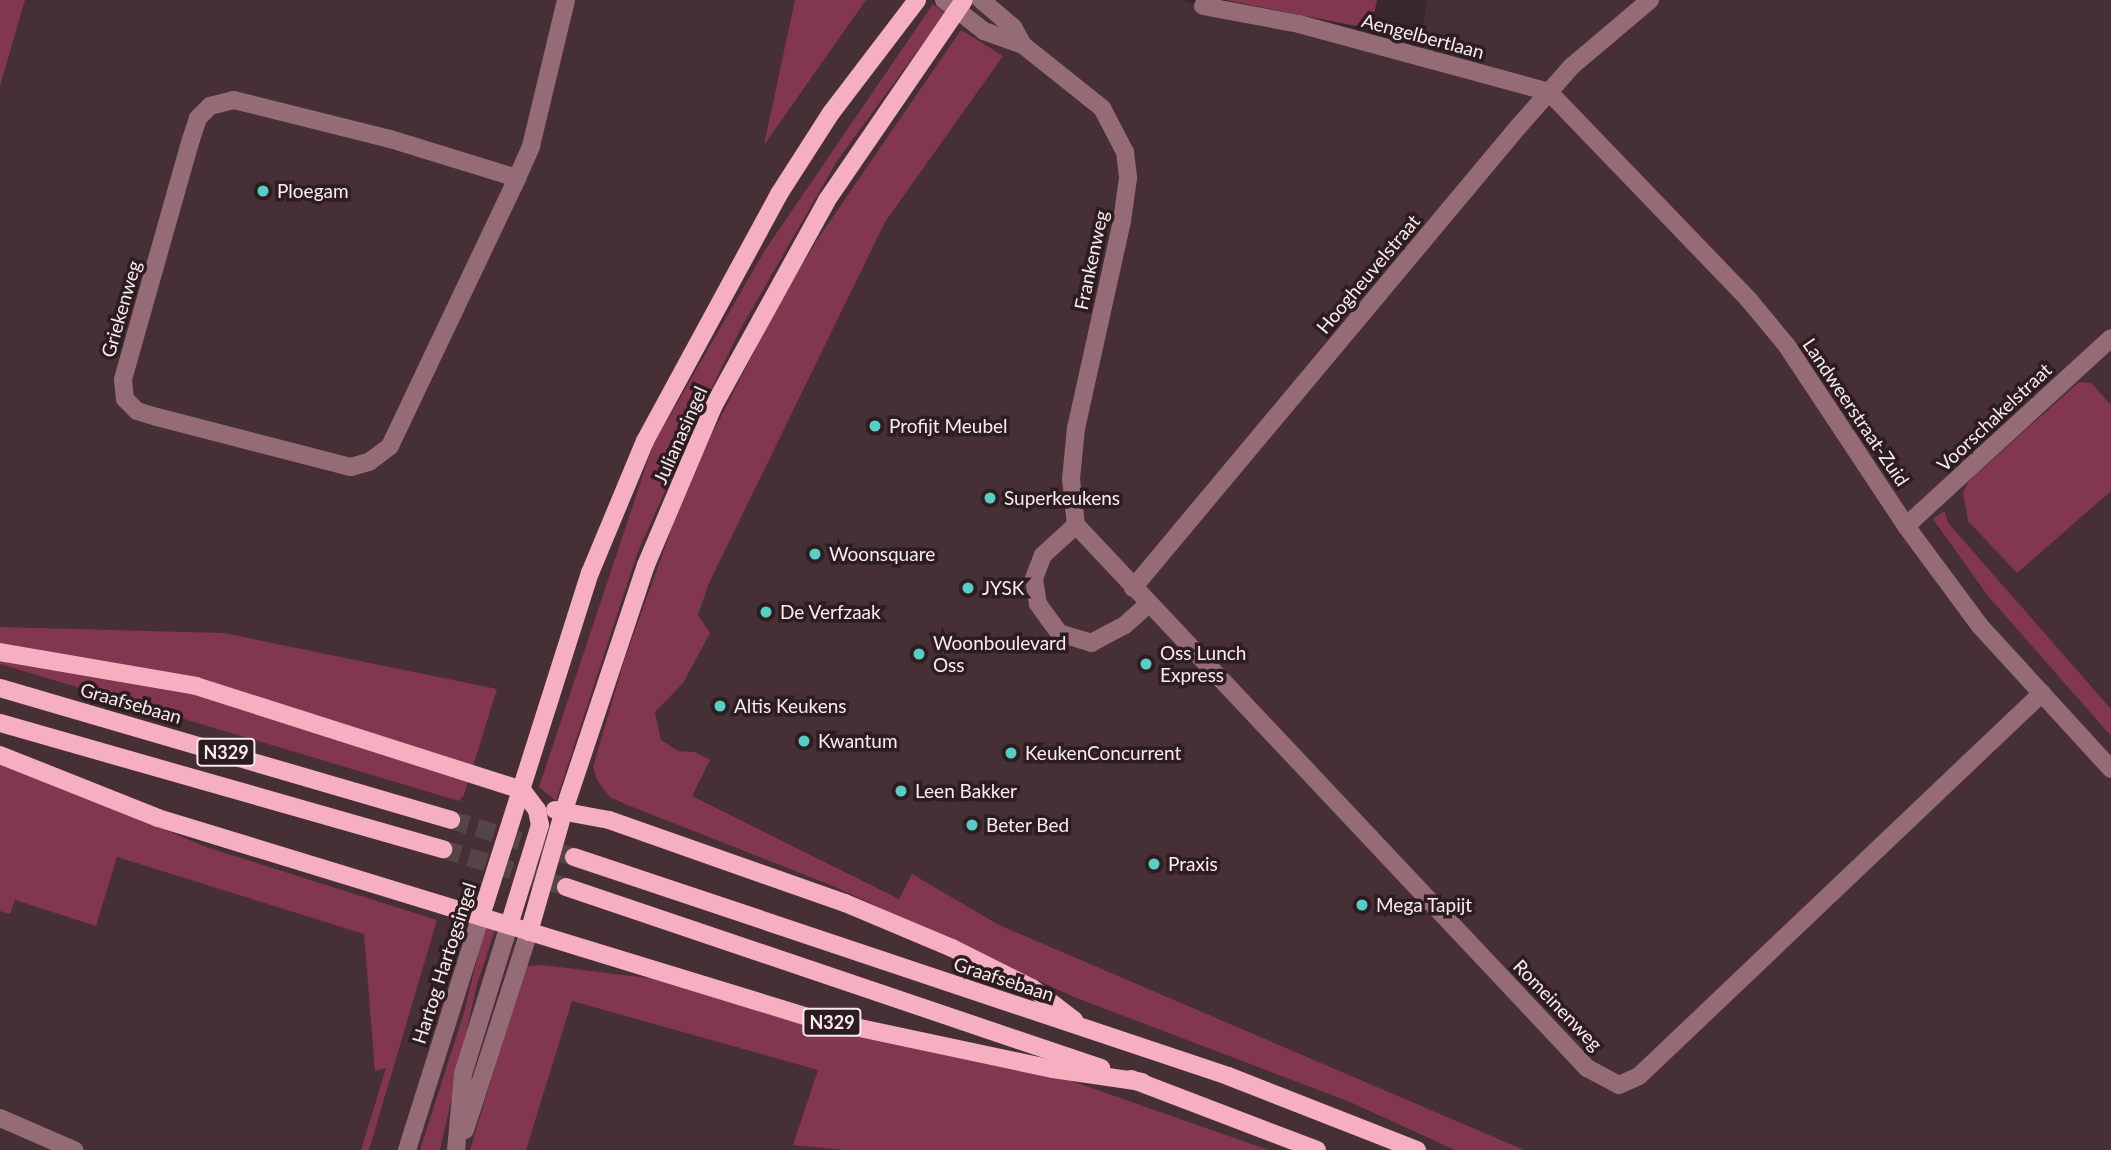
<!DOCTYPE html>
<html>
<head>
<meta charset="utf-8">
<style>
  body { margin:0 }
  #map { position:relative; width:2111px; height:1150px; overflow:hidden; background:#38272b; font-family:Lato,sans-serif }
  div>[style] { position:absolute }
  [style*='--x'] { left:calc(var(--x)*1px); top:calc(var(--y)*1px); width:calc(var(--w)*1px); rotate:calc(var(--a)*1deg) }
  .built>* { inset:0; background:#462f35 }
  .green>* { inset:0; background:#83364f }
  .major-tunnel>* { height:18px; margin-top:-9px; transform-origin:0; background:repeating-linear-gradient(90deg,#554548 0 18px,transparent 0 27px) }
  .minor>* { height:18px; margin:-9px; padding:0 9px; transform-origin:9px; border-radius:9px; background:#956b76 }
  .major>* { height:18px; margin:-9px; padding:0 9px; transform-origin:9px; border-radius:9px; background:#f5afc1 }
  .dots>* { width:19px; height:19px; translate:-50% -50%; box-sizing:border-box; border:4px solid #2d1d21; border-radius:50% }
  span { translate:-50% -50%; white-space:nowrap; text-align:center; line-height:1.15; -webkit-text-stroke:7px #2d1d21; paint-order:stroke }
  .shield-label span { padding:2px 5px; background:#2d1d21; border:2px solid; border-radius:5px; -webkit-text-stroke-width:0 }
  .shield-label { font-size:18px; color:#f8ecef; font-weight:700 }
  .street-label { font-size:19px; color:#f8ecef }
  .poi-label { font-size:19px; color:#f8ecef }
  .left { translate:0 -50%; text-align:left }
</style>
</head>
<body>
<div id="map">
  <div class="built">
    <div style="clip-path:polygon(17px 0,1180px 0,1418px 62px,1427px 0,2111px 0,2111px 1150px,0 1150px,0 61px)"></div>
  </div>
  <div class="green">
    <div style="clip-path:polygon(0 0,25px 0,0 86px)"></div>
    <div style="clip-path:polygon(795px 0,866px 0,764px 145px)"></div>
    <div style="clip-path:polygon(1225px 0,1377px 0,1371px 29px)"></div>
    <div style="clip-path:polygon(933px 4px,945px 13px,837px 161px,740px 330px,700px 412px,637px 554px,556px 801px,539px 787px,653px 445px,765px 250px)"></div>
    <div style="clip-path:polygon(961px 30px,1003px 56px,885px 222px,709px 583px,698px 615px,710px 633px,683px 683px,655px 712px,661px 740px,678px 751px,695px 752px,710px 760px,692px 796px,899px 899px,912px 874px,999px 925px,1524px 1150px,1455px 1150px,1350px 1102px,1074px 997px,833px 886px,625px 804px,610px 797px,597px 780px,593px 767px,624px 661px,675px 519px,710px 438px,779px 303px,819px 237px)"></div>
    <div style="clip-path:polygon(2079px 382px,2091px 383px,2111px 405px,2111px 491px,2017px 573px,1968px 521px,1963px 493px,1969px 481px)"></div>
    <div style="clip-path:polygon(1944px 511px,1949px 524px,2111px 709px,2111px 736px,1988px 596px,1933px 519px)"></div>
    <div style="clip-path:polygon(0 627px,224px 633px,497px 689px,464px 795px,459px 801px,0 664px)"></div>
    <div style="clip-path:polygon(0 760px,206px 847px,437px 920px,369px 1150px,361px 1150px,386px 1068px,375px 1071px,364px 934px,117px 857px,96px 926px,15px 900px,10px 914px,0 911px)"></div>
    <div style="clip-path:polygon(485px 925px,496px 927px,477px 984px,440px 1150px,420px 1150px,464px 1013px)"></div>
    <div style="clip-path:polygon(542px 965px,664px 980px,1066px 1079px,1269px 1150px,845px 1150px,793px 1145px,818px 1070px,572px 1001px,526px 1150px,470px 1150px,525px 966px)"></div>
  </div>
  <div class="major-tunnel">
    <div style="--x:451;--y:820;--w:128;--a:16.7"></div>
    <div style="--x:443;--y:849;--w:129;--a:17.2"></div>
  </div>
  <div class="minor">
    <div style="--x:944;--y:0;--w:51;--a:37.8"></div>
    <div style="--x:984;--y:31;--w:41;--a:19.7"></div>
    <div style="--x:981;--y:0;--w:42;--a:40.2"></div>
    <div style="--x:1013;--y:27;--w:21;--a:61"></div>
    <div style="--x:1023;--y:45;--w:101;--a:38.6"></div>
    <div style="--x:1102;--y:108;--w:50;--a:62.4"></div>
    <div style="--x:1125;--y:152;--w:26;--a:83"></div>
    <div style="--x:1128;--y:178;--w:43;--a:97.9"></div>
    <div style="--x:1122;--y:221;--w:212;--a:102.5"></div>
    <div style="--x:1076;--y:428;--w:51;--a:95.6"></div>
    <div style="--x:1071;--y:479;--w:46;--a:83.8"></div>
    <div style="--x:1076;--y:525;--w:746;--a:46.74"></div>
    <div style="--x:1587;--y:1068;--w:36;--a:28"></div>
    <div style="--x:1619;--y:1085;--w:22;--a:-24"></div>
    <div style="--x:1639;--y:1076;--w:556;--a:-43.54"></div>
    <div style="--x:1203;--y:6;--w:98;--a:10.6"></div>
    <div style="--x:1299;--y:24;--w:259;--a:15.2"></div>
    <div style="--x:1549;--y:92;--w:289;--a:46.1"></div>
    <div style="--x:1749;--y:300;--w:60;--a:50.4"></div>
    <div style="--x:1787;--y:346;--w:216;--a:56.5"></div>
    <div style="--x:1906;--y:526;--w:124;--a:53.5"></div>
    <div style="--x:1980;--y:626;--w:194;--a:47.5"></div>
    <div style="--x:517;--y:178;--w:133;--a:-162.9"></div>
    <div style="--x:390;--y:139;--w:161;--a:-166"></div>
    <div style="--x:234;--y:100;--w:25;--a:166"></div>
    <div style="--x:210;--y:106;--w:17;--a:135"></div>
    <div style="--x:198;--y:118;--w:22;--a:108"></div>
    <div style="--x:191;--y:139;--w:250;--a:105.8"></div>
    <div style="--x:123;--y:380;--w:19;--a:84"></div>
    <div style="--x:125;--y:399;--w:17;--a:45"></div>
    <div style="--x:137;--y:411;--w:21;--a:17"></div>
    <div style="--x:157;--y:417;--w:200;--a:14.5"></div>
    <div style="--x:351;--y:467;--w:19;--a:-16"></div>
    <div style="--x:369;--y:462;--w:26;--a:-37"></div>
    <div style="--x:390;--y:446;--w:297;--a:-64.6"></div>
    <div style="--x:517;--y:178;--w:35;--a:-66"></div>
    <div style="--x:531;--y:146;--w:150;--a:-76.5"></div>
    <div style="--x:1076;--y:525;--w:45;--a:137.7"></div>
    <div style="--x:1043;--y:555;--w:26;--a:111"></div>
    <div style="--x:1034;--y:579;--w:25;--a:81"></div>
    <div style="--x:1038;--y:604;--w:36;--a:54"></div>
    <div style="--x:1059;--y:633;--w:34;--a:17"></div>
    <div style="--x:1091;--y:643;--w:38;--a:-28"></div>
    <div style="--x:1125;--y:625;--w:31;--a:-42"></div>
    <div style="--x:1906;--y:526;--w:278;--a:-42.5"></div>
    <div style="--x:1133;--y:588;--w:601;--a:-50.13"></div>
    <div style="--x:1518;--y:127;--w:81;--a:-48.5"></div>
    <div style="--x:1572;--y:66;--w:102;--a:-40.2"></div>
    <div style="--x:0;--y:1118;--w:81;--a:23.4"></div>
    <div style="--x:465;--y:1130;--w:208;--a:-72.1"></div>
    <div style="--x:407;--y:1150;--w:245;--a:-72.5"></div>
    <div style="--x:456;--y:1150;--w:76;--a:-84.7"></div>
    <div style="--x:463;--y:1074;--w:156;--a:-72.8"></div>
  </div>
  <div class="major">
    <div style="--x:0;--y:652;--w:199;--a:9.8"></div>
    <div style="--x:196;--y:686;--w:342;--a:17.7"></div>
    <div style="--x:522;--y:790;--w:25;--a:53"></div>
    <div style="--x:537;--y:810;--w:15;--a:79"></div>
    <div style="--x:540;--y:825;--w:105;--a:107.2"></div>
    <div style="--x:0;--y:688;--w:470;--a:16.3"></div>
    <div style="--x:0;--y:723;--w:461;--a:15.9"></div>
    <div style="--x:0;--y:755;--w:170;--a:21.7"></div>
    <div style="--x:158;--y:818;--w:680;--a:17.02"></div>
    <div style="--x:808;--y:1017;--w:250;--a:12"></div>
    <div style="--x:1053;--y:1069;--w:90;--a:8.3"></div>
    <div style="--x:555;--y:810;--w:55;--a:10.5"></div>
    <div style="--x:609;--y:820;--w:250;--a:19.4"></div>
    <div style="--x:845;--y:903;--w:116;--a:22.8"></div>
    <div style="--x:952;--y:948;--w:89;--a:26.6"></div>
    <div style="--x:1032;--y:988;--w:53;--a:37.3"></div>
    <div style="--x:574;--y:857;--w:690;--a:18.51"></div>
    <div style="--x:1228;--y:1076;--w:203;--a:21.4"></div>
    <div style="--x:566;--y:887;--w:565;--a:18.69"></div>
    <div style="--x:481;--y:916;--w:360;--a:-72.4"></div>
    <div style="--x:590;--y:573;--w:143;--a:-67.4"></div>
    <div style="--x:645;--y:441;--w:281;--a:-61.5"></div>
    <div style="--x:779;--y:194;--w:96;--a:-57.3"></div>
    <div style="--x:831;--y:113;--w:142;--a:-52.7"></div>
    <div style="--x:529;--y:932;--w:127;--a:-74"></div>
    <div style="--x:564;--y:810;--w:258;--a:-71.5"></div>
    <div style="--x:646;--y:565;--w:174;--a:-67"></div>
    <div style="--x:714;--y:405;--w:234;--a:-61.1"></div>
    <div style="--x:827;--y:200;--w:242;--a:-55.6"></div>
    <div style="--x:1131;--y:1079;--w:199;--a:20.9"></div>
  </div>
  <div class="dots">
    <div style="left:263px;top:191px;background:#56cec3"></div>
    <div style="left:875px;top:426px;background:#56cec3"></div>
    <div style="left:990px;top:498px;background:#56cec3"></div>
    <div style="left:815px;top:554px;background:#56cec3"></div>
    <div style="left:968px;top:588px;background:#56cec3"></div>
    <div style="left:766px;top:612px;background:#56cec3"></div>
    <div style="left:919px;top:654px;background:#56cec3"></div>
    <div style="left:1146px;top:664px;background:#56cec3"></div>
    <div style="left:720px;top:706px;background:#56cec3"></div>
    <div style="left:804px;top:741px;background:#56cec3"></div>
    <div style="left:1011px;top:753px;background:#56cec3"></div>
    <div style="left:901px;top:791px;background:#56cec3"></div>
    <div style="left:972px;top:825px;background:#56cec3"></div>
    <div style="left:1154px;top:864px;background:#56cec3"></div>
    <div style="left:1362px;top:905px;background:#56cec3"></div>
  </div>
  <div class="shield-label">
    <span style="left:226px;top:752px">N329</span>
    <span style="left:832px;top:1022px">N329</span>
  </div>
  <div class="street-label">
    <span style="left:1423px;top:36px;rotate:15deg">Aengelbertlaan</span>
    <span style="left:1091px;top:260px;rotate:-78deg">Frankenweg</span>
    <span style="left:1368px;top:274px;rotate:-50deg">Hoogheuvelstraat</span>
    <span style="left:121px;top:309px;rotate:-74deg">Griekenweg</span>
    <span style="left:1856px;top:412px;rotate:56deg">Landweerstraat-Zuid</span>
    <span style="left:1994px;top:417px;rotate:-43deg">Voorschakelstraat</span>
    <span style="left:680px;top:435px;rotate:-66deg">Julianasingel</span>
    <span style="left:131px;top:703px;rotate:16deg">Graafsebaan</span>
    <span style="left:444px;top:963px;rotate:-72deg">Hartog Hartogsingel</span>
    <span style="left:1004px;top:979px;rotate:18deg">Graafsebaan</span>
    <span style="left:1558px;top:1005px;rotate:46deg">Romeinenweg</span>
  </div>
  <div class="poi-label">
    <span class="left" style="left:277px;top:191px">Ploegam</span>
    <span class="left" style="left:889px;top:426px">Profijt Meubel</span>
    <span class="left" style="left:1004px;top:498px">Superkeukens</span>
    <span class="left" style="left:829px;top:554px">Woonsquare</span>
    <span class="left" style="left:982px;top:588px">JYSK</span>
    <span class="left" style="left:780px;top:612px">De Verfzaak</span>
    <span class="left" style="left:933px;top:654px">Woonboulevard<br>Oss</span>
    <span class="left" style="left:1160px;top:664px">Oss Lunch<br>Express</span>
    <span class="left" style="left:734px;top:706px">Altis Keukens</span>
    <span class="left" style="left:818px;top:741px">Kwantum</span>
    <span class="left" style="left:1025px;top:753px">KeukenConcurrent</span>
    <span class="left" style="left:915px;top:791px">Leen Bakker</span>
    <span class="left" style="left:986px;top:825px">Beter Bed</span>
    <span class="left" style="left:1168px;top:864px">Praxis</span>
    <span class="left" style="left:1376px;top:905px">Mega Tapijt</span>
  </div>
</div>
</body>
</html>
